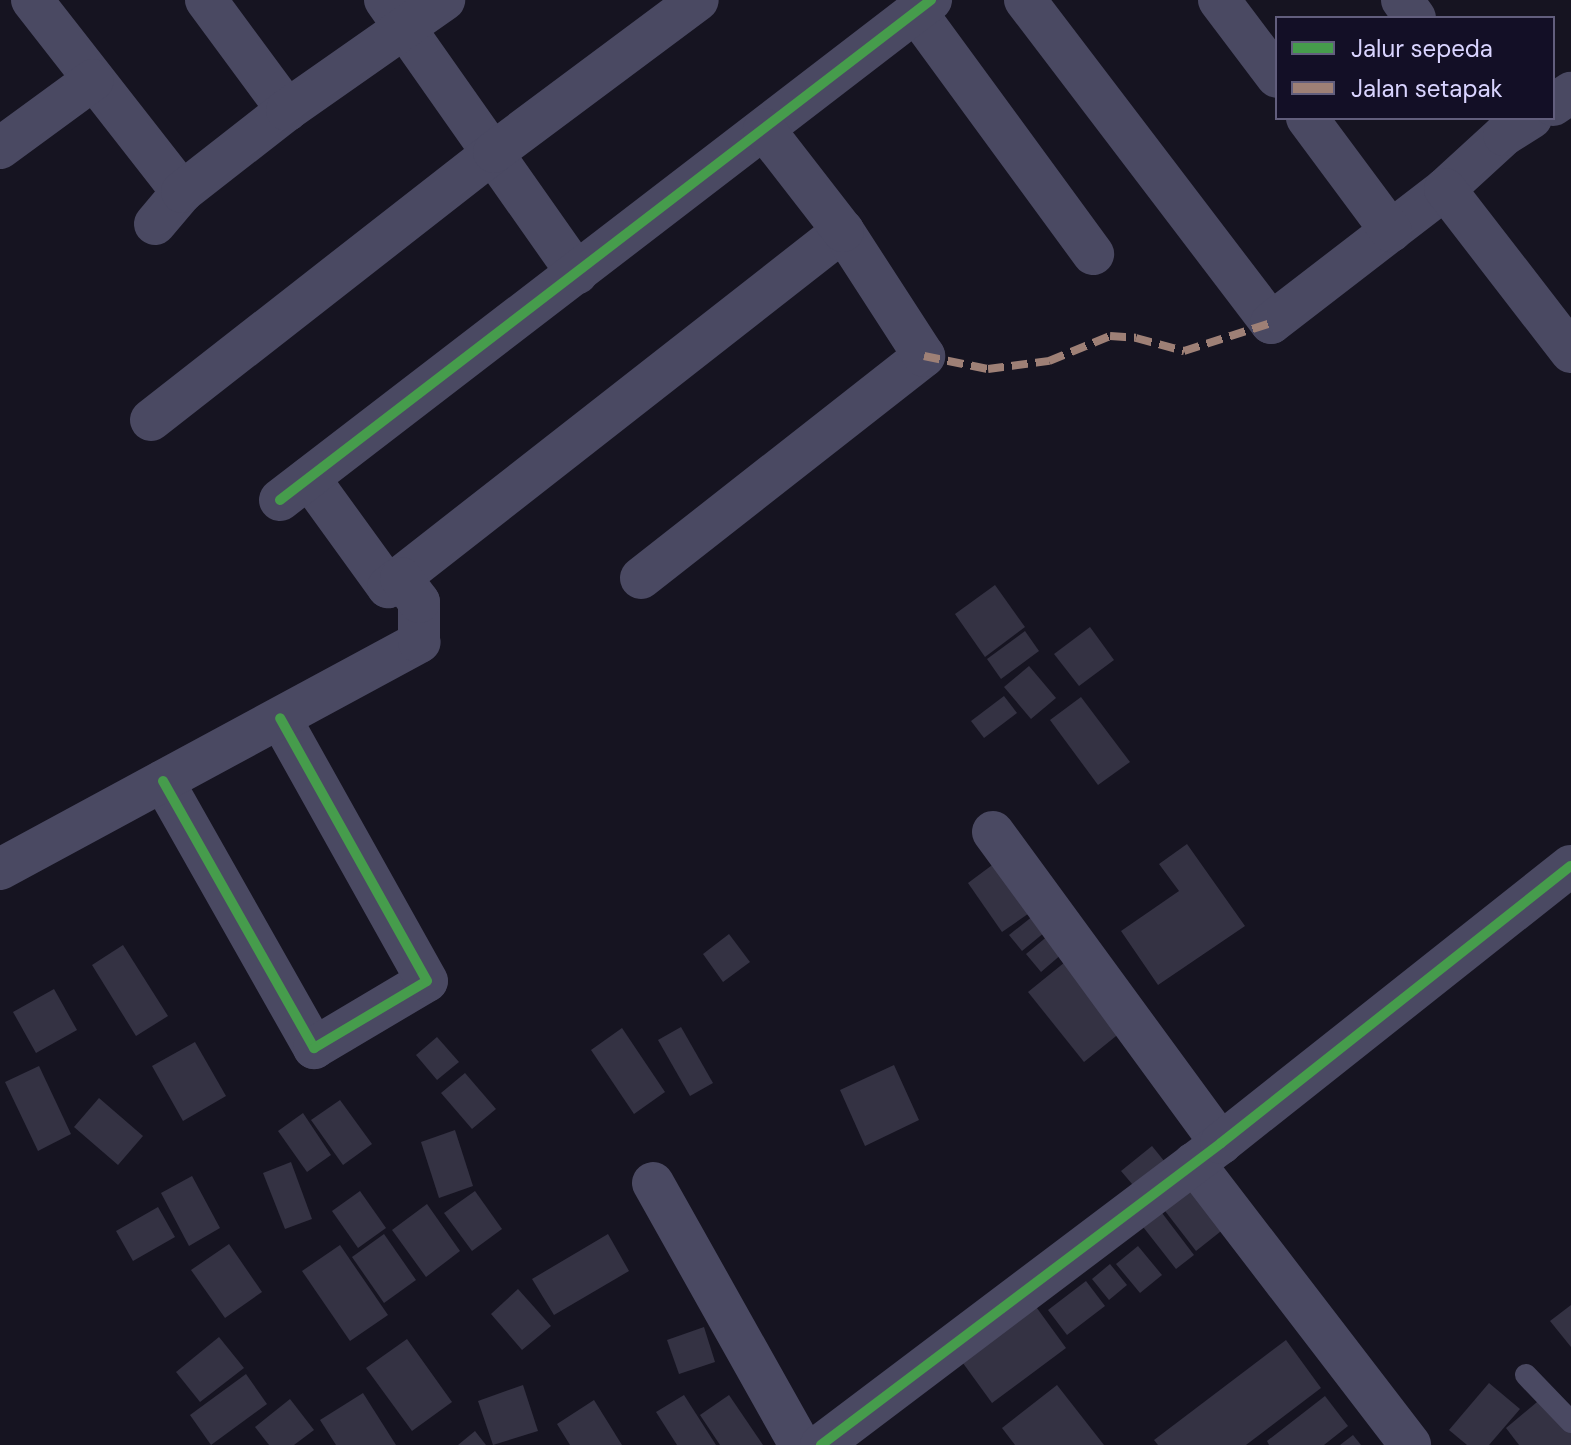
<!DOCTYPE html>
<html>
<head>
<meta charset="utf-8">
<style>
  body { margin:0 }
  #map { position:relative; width:1571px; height:1445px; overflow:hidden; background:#161421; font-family:"DM Sans",sans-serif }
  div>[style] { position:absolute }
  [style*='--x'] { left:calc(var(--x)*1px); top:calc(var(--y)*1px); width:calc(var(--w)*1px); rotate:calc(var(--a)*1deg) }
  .building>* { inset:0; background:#343243 }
  .lane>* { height:22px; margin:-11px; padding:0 11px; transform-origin:11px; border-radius:11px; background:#4a4962 }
  .street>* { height:42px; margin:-21px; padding:0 21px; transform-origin:21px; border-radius:21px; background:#4a4962 }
  .quiet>* { height:8px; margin-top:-4px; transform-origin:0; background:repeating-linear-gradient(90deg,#9e8076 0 16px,transparent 0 24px) }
  .cycleway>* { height:10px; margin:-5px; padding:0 5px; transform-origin:5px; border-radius:5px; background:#469c4c }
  span { translate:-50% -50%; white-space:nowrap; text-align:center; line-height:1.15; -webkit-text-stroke:7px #130f26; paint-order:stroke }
  .legend { position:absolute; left:1275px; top:16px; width:280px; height:104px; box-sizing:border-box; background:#130f26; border:2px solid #625e7d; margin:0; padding:10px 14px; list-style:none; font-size:24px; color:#d9d4ff }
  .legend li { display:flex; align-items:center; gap:16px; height:40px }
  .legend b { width:40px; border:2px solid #625e7d }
</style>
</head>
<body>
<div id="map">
  <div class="building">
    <div style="clip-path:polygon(995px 585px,1025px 627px,985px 657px,955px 614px)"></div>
    <div style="clip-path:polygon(1090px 627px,1114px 660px,1079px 686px,1054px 654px)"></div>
    <div style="clip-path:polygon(1025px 631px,1039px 651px,1001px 679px,987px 659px)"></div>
    <div style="clip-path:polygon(1029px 666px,1056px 698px,1031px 719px,1004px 687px)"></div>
    <div style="clip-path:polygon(1004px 696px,1017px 713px,984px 738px,971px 721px)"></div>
    <div style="clip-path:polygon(1081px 697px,1130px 762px,1098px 785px,1050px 720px)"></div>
    <div style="clip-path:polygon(1187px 844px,1245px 926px,1158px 985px,1121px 931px,1179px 891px,1159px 864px)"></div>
    <div style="clip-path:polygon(1003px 857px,1038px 907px,1002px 932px,968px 883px)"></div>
    <div style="clip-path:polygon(1038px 912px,1051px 927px,1022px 951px,1009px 935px)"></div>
    <div style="clip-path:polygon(1055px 930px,1070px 947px,1041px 972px,1026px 954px)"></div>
    <div style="clip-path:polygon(729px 934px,750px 962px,723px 982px,703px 954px)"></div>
    <div style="clip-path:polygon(123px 945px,168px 1016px,136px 1036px,92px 965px)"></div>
    <div style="clip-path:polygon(1070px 958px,1126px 1028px,1084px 1062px,1028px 992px)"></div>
    <div style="clip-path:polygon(54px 989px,77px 1030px,36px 1053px,13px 1012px)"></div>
    <div style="clip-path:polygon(681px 1027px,713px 1083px,690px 1096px,658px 1040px)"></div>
    <div style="clip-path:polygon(622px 1028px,665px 1092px,634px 1114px,591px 1050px)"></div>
    <div style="clip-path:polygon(437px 1037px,459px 1062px,437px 1080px,416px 1055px)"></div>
    <div style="clip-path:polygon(195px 1042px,226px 1096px,183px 1121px,152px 1066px)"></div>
    <div style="clip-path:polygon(894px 1065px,919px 1120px,865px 1146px,840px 1090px)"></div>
    <div style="clip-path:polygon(39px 1066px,71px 1134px,38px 1151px,5px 1082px)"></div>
    <div style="clip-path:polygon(465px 1073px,496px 1109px,472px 1129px,441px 1093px)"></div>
    <div style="clip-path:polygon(99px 1098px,143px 1136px,118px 1165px,74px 1127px)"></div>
    <div style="clip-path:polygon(340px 1100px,372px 1144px,343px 1165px,311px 1120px)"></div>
    <div style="clip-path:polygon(303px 1113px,331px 1155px,307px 1172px,278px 1131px)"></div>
    <div style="clip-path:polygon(455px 1130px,473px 1186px,439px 1198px,421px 1142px)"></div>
    <div style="clip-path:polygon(1152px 1146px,1169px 1167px,1138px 1191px,1121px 1171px)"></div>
    <div style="clip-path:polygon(291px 1162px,312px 1219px,285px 1229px,263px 1173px)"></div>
    <div style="clip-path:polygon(192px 1176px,220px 1228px,189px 1246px,161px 1193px)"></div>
    <div style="clip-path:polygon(1192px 1184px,1225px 1228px,1196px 1251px,1162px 1207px)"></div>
    <div style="clip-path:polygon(360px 1191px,386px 1228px,358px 1248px,332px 1211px)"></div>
    <div style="clip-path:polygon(475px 1191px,502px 1229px,472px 1251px,444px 1213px)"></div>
    <div style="clip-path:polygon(427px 1204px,460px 1251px,426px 1277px,392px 1230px)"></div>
    <div style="clip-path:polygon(158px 1207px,175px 1237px,133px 1261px,116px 1231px)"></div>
    <div style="clip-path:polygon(1159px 1209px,1194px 1255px,1176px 1269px,1140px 1223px)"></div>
    <div style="clip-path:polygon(384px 1234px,416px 1280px,384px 1303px,352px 1257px)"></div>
    <div style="clip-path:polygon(608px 1234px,629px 1271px,554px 1315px,532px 1279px)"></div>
    <div style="clip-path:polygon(229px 1244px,262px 1292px,225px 1318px,191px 1270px)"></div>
    <div style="clip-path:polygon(340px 1245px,388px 1315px,350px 1341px,302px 1271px)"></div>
    <div style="clip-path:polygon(1138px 1246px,1162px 1275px,1140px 1293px,1116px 1264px)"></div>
    <div style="clip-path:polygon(1110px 1264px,1127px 1285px,1109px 1300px,1092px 1279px)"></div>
    <div style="clip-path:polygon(1086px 1281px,1105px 1306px,1067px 1335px,1048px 1310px)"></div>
    <div style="clip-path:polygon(518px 1289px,551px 1326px,522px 1350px,491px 1314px)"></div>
    <div style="clip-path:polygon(1034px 1304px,1066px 1348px,992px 1403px,960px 1359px)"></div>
    <div style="clip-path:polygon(1571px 1305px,1571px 1347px,1550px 1321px)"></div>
    <div style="clip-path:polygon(704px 1327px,715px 1362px,679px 1374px,667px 1340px)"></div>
    <div style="clip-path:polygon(219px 1337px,244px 1368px,200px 1402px,176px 1372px)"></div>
    <div style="clip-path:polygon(407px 1339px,452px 1402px,412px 1431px,366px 1368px)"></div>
    <div style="clip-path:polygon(1286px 1340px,1321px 1388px,1246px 1445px,1158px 1445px,1154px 1440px)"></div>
    <div style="clip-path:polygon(246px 1374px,267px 1404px,211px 1445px,190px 1415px)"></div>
    <div style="clip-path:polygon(1489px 1383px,1520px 1409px,1489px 1445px,1467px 1445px,1449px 1430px)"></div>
    <div style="clip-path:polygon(523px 1385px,538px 1431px,493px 1445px,478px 1401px)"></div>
    <div style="clip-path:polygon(1057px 1385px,1104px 1445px,1015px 1445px,1002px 1428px)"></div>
    <div style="clip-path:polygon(363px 1393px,396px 1445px,336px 1445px,320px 1420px)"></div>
    <div style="clip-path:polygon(684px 1395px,716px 1445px,677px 1445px,656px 1412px)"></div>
    <div style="clip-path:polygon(729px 1395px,763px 1445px,720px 1445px,700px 1415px)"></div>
    <div style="clip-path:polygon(1325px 1396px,1348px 1426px,1324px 1445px,1269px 1445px,1267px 1441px)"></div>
    <div style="clip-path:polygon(1543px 1397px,1571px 1431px,1571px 1445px,1519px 1445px,1506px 1428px)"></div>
    <div style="clip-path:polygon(290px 1399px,314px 1430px,294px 1445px,269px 1445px,255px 1427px)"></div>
    <div style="clip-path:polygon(594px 1400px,622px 1445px,570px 1445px,557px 1424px)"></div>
    <div style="clip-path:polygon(475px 1431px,486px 1445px,458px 1445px)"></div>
    <div style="clip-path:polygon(1353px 1435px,1361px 1445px,1340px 1445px)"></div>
  </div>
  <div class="lane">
    <div style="--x:1526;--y:1375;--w:65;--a:46.2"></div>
  </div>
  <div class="street">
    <div style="--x:32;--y:0;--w:244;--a:52"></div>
    <div style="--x:206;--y:0;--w:137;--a:53.6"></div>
    <div style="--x:385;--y:0;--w:334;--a:54.9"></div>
    <div style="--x:1025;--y:0;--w:406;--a:52.7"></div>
    <div style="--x:1271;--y:323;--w:220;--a:-37.6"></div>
    <div style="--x:1445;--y:189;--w:80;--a:-42.5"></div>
    <div style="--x:1504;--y:135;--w:32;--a:-32"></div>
    <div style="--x:1219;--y:0;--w:96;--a:53"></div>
    <div style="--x:1402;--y:0;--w:22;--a:54"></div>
    <div style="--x:916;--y:12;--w:300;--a:53.8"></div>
    <div style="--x:1553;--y:105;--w:22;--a:-34"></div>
    <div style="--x:1307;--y:118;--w:141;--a:53.4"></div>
    <div style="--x:0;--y:148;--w:115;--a:-36.2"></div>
    <div style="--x:1445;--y:189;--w:206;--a:52.3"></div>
    <div style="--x:155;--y:224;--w:42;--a:-49.8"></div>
    <div style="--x:182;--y:192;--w:133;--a:-38"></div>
    <div style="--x:287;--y:110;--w:192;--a:-35"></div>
    <div style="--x:151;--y:420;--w:435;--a:-38"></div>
    <div style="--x:494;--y:152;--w:254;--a:-36.7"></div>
    <div style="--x:309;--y:478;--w:135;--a:54.1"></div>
    <div style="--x:388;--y:587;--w:578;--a:-38.04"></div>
    <div style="--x:280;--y:500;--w:821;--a:-37.53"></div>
    <div style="--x:641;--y:578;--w:360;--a:-38.1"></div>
    <div style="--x:924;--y:356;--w:149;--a:-122.9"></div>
    <div style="--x:843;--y:231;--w:129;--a:-127.8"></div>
    <div style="--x:163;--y:781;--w:307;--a:60.5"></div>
    <div style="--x:314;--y:1048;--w:131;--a:-30.7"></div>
    <div style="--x:427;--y:981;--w:301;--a:-119.2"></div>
    <div style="--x:993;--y:832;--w:386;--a:53.8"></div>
    <div style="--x:0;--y:869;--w:477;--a:-28.4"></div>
    <div style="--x:419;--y:642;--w:40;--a:-90"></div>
    <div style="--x:419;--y:602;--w:30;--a:-127"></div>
    <div style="--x:1194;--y:1163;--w:355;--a:52.5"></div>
    <div style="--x:653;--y:1183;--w:300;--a:60.7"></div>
    <div style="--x:821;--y:1445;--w:501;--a:-37.05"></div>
    <div style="--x:1221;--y:1143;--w:446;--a:-38.4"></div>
  </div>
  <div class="quiet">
    <div style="--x:924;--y:356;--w:65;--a:11.5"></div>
    <div style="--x:988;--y:369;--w:62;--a:-7.5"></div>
    <div style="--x:1049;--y:361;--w:66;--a:-22.3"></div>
    <div style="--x:1110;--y:336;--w:26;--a:4"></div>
    <div style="--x:1136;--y:338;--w:50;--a:15.2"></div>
    <div style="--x:1184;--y:351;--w:91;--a:-17.8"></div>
  </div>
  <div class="cycleway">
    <div style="--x:280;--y:500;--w:821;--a:-37.53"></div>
    <div style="--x:163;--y:781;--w:307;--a:60.5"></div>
    <div style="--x:314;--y:1048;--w:131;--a:-30.7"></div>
    <div style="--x:427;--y:981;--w:301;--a:-119.2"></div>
    <div style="--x:821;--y:1445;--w:501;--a:-37.05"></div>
    <div style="--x:1221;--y:1143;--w:446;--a:-38.4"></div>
  </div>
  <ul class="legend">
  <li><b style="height:10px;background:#469c4c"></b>Jalur sepeda</li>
  <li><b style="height:10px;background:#9e8076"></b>Jalan setapak</li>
  </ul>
</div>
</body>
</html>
